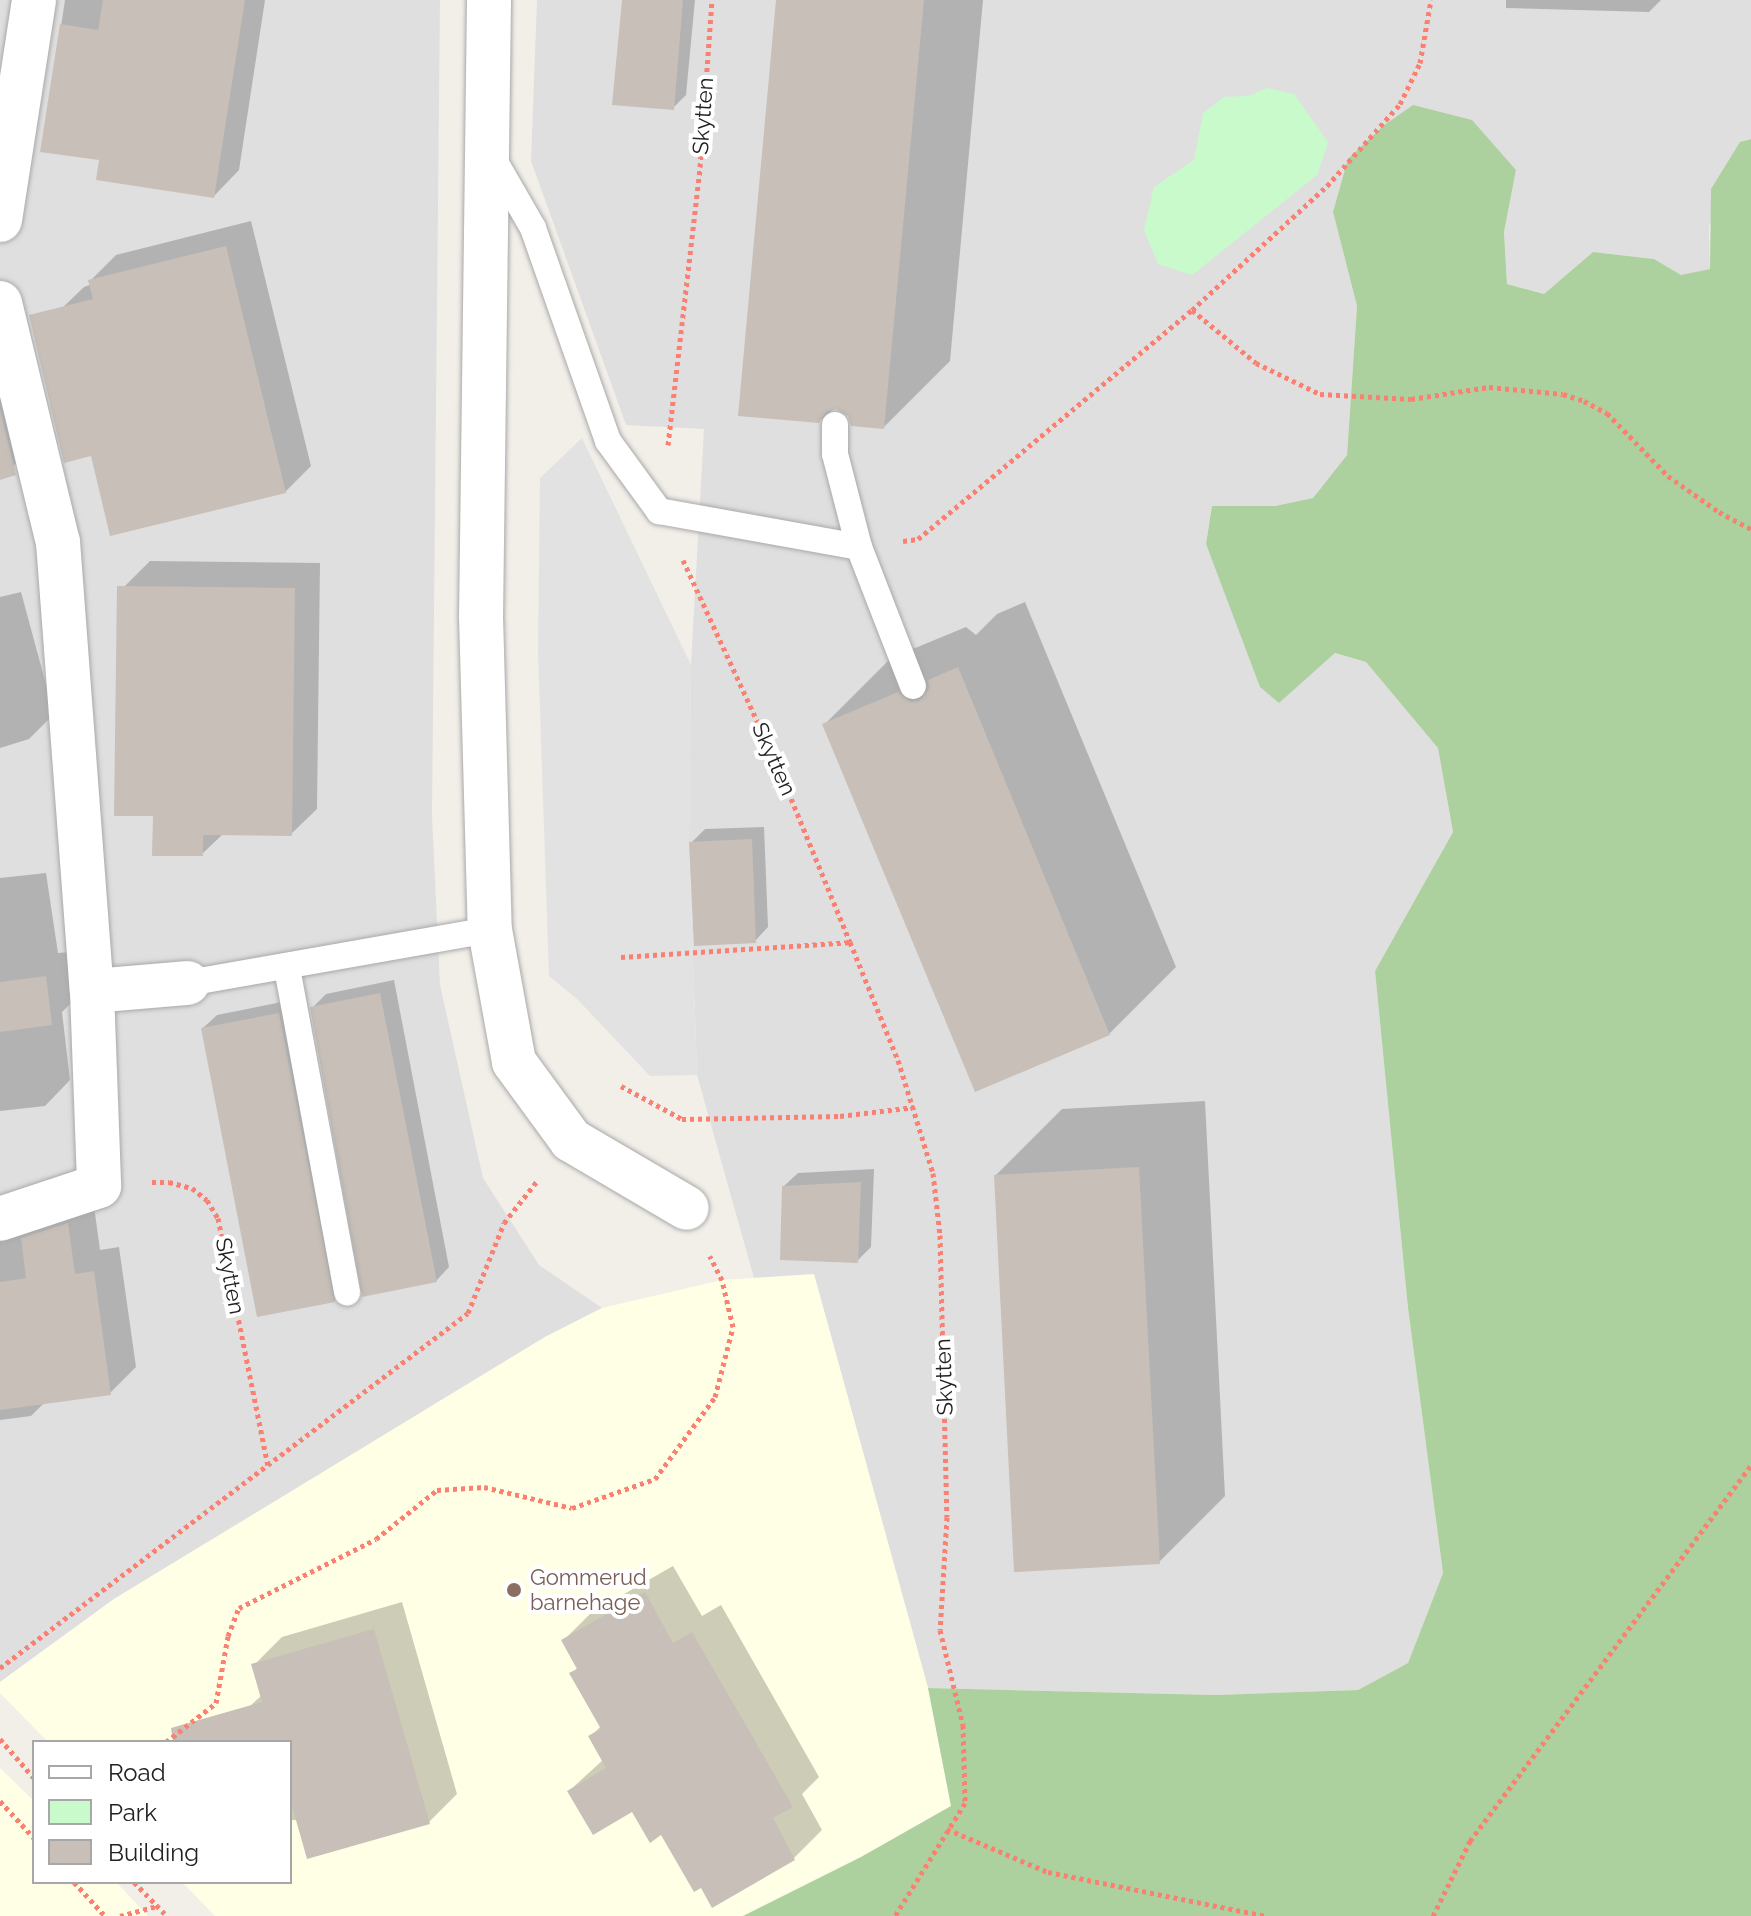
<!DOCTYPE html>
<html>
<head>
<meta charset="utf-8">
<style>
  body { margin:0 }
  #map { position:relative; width:1751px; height:1916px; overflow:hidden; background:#f2efe9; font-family:Raleway,sans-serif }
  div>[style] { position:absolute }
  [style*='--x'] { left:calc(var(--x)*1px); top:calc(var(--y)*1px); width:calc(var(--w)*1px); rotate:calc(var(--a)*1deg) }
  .residential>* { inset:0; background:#e0dfdf }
  .education>* { inset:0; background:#ffffe5 }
  .forest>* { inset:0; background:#add19e }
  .park>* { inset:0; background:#c8facc }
  .parking>* { inset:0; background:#e2e2e2 }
  .shadow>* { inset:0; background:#0003 }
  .building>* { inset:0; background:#c7bfb8 }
  .path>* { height:5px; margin-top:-2.5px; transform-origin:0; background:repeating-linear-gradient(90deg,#fa8072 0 4px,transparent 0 8px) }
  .roads { filter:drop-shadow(0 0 2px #a9a9a9) drop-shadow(0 0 2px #a9a9a9) }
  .lane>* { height:26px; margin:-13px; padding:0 13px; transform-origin:13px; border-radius:13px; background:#fff }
  .street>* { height:44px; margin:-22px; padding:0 22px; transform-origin:22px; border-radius:22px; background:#fff }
  .dots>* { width:22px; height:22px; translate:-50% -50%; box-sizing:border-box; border:4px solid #fff; border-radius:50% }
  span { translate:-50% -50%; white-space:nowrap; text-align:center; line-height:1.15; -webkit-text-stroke:8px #fff; paint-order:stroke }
  .street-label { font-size:22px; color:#222 }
  .education-label { font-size:22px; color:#785e54 }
  .left { translate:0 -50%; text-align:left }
  .legend { position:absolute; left:32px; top:1740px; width:260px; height:144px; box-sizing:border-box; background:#fff; border:2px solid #a7a7a7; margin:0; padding:10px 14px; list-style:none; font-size:24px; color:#222 }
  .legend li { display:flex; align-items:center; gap:16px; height:40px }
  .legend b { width:40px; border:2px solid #a7a7a7 }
</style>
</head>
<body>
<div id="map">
  <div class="residential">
    <div style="clip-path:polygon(0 0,440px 0,432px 816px,440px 985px,483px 1178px,539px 1265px,602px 1308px,545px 1337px,114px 1599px,0 1682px)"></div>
    <div style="clip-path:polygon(537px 0,1751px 0,1751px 139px,1740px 142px,1709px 226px,1710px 269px,1681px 276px,1654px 259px,1593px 252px,1544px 294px,1507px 284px,1504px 232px,1516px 169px,1333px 212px,1357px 306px,1347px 455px,1313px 498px,1275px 506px,1212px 506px,1206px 544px,1279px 702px,1335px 653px,1366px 662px,1438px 747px,1453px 832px,1375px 971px,1408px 1308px,1443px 1573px,1408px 1663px,1358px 1690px,1216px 1695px,928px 1688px,814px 1275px,754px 1278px,697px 1075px,689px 842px,691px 665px,704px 429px,626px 425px,531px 161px)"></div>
  </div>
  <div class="education">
    <div style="clip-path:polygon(814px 1274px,928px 1688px,951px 1806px,861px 1857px,743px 1916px,215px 1916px,182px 1882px,290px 1882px,290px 1742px,48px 1742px,0 1693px,0 1682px,114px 1599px,545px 1337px,602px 1308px,722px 1280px)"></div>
    <div style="clip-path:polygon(0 1768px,34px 1801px,34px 1882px,116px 1882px,148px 1916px,0 1916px)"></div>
  </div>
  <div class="forest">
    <div style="clip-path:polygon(1413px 105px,1472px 120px,1516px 170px,1504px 232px,1507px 284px,1544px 294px,1593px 252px,1654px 259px,1681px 275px,1710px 269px,1711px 189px,1740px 142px,1751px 139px,1751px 1916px,743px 1916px,861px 1857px,951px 1806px,928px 1688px,1216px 1695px,1358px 1690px,1408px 1663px,1443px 1573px,1408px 1308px,1375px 971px,1453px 832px,1438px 748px,1366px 662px,1335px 653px,1279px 703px,1260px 687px,1206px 544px,1212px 506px,1275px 506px,1313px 498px,1347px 455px,1357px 306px,1333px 212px,1348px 159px,1383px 126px)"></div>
  </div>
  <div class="park">
    <div style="clip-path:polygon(1267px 88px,1294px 94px,1328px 142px,1317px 175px,1192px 275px,1158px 264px,1144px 230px,1154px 187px,1194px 160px,1203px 113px,1224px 97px,1248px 96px)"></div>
  </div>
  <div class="parking">
    <div style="clip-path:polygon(582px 438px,691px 665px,689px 842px,697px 1075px,650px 1076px,578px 1000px,549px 976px,538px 651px,540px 478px)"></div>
  </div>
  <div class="shadow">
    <div style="clip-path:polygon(65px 0,265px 0,239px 170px,214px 196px,101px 159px,42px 150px)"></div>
    <div style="clip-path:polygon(624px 0,695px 0,686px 95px,673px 108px)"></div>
    <div style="clip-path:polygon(778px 0,983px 0,950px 361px,884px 427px,836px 407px,819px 421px)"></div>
    <div style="clip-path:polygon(1506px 0,1661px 0,1649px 12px,1506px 8px)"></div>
    <div style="clip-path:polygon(251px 221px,311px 466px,285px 492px,58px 312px,84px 287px,92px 284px,91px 280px,116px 255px)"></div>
    <div style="clip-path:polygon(0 343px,30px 451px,0 478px)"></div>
    <div style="clip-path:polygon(150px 561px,320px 563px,317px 809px,291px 834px,223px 834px,202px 854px,155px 814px,125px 586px)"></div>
    <div style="clip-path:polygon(21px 592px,54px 714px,29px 739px,0 748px,0 597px)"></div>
    <div style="clip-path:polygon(1025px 602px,1176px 967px,1109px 1034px,824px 725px,891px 658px,966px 627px,976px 635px,997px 614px)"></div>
    <div style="clip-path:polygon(764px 827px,768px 927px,755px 941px,692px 842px,705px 829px)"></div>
    <div style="clip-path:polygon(46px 873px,58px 953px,70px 952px,76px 998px,62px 1012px,70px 1080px,45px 1106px,0 1111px,0 878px)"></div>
    <div style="clip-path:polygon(394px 980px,449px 1267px,436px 1281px,313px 1007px,326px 994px)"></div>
    <div style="clip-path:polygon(292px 1000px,348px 1287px,334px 1300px,203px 1028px,217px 1015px)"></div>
    <div style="clip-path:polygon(1205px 1101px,1225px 1496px,1159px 1562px,996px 1175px,1062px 1109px)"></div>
    <div style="clip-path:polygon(874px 1169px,871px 1247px,857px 1261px,784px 1186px,798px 1173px)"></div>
    <div style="clip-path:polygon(93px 1199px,100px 1250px,119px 1247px,136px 1367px,110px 1393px,45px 1402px,31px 1416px,0 1420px,0 1222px)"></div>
    <div style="clip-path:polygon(673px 1566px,702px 1616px,721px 1605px,819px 1777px,802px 1794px,822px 1830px,794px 1858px,662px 1833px,633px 1809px,569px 1791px,604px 1759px,591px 1736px,601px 1726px,572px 1674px,578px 1667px,563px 1641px,591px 1613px)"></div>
    <div style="clip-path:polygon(402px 1602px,457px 1794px,429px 1822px,290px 1820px,290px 1742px,234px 1742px,250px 1706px,262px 1695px,254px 1665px,282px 1637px)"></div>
  </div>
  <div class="building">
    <div style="clip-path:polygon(103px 0,245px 0,214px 198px,96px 180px,99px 160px,40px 152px,60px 24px,98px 30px)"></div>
    <div style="clip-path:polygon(622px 0,683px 0,674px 110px,612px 105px)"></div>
    <div style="clip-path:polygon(776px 0,924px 0,884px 429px,851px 426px,848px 416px,836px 409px,826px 412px,819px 423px,738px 416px)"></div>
    <div style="clip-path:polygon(226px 246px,286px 493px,110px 536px,91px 456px,64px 463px,29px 315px,93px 299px,88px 280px)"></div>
    <div style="clip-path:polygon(0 409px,16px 475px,0 480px)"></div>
    <div style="clip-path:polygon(117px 586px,295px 588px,292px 836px,203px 835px,203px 856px,152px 856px,153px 816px,114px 816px)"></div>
    <div style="clip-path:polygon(958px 667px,1110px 1035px,975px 1092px,822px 724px,898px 692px,910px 702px,919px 701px,929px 689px,928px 680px)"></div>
    <div style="clip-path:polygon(752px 839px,756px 943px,694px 946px,689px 842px)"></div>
    <div style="clip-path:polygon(46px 976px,52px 1025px,0 1032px,0 982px)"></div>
    <div style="clip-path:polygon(380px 993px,437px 1282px,362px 1297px,310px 1007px)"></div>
    <div style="clip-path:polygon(279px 1013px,335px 1302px,257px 1317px,201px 1028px)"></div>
    <div style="clip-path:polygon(1139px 1167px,1160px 1564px,1014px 1572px,994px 1175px)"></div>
    <div style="clip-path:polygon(861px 1182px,858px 1263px,780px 1260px,782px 1186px)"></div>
    <div style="clip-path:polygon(68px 1223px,75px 1274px,94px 1271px,111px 1395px,0 1410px,0 1282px,26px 1278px,21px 1238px)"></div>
    <div style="clip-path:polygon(645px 1592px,673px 1643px,692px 1632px,793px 1807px,773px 1818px,795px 1860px,712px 1908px,701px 1888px,694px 1892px,661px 1835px,650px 1843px,632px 1812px,593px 1835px,567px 1791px,606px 1768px,588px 1736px,601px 1729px,569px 1673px,577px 1669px,561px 1640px)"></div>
    <div style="clip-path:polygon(374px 1629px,430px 1824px,307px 1859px,290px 1799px,290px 1742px,173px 1742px,171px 1728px,262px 1702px,251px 1664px)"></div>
  </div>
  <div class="path">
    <div style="--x:1192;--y:310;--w:83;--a:39.6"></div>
    <div style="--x:1256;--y:363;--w:71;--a:25.8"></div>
    <div style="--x:1320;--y:394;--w:91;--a:3.1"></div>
    <div style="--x:1411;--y:399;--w:79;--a:-8.7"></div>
    <div style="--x:1489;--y:387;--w:74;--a:5.4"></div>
    <div style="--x:1563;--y:394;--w:22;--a:18"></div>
    <div style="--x:1584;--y:401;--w:26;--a:28"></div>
    <div style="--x:1607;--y:413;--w:88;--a:45.9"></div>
    <div style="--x:1668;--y:476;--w:62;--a:35.2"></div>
    <div style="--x:1719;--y:512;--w:36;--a:28"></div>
    <div style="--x:668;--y:445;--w:280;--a:-83.4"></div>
    <div style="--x:700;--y:167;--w:167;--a:-85.9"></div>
    <div style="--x:903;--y:541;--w:15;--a:-8"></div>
    <div style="--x:918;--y:539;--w:357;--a:-39.9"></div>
    <div style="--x:1192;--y:310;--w:183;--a:-42.6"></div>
    <div style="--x:1327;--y:186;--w:110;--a:-48.3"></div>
    <div style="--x:1400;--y:104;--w:46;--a:-64"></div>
    <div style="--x:1420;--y:63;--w:64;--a:-80.1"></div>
    <div style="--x:683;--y:560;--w:230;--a:65.3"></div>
    <div style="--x:779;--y:769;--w:187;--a:67.7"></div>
    <div style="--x:850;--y:942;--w:127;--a:67.9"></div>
    <div style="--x:898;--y:1060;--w:118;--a:72.8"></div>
    <div style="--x:933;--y:1173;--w:62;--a:83.6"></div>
    <div style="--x:940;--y:1235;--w:282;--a:88.6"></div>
    <div style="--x:947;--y:1517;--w:113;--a:93.5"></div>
    <div style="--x:940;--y:1630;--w:98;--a:76.4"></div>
    <div style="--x:963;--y:1725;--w:78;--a:88.5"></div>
    <div style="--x:965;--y:1803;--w:133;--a:121.8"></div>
    <div style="--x:621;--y:957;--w:229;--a:-3.7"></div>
    <div style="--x:621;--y:1086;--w:69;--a:28.4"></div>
    <div style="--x:682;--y:1119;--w:158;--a:-1.1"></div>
    <div style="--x:840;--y:1116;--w:75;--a:-6.9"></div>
    <div style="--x:152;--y:1182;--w:17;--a:0"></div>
    <div style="--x:169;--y:1182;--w:24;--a:15"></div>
    <div style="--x:192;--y:1188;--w:19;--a:39"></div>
    <div style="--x:207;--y:1200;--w:21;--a:59"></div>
    <div style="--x:218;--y:1218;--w:252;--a:78.6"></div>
    <div style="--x:0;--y:1668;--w:587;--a:-37.18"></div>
    <div style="--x:468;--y:1313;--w:97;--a:-68.2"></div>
    <div style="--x:504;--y:1223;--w:53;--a:-51.8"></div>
    <div style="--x:0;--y:1739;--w:52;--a:48.9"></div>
    <div style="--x:166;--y:1742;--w:63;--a:-38"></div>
    <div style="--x:216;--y:1703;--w:68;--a:-79.8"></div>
    <div style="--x:228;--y:1636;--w:30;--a:-69"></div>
    <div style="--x:239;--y:1608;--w:153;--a:-26.7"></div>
    <div style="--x:376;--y:1539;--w:78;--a:-38.8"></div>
    <div style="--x:437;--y:1490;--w:47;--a:-3.7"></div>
    <div style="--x:484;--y:1487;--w:90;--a:13.4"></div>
    <div style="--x:572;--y:1508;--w:88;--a:-19.3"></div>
    <div style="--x:655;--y:1479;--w:102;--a:-53.8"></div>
    <div style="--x:715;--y:1397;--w:72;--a:-75.6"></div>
    <div style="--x:733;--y:1327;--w:48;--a:-103.2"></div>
    <div style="--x:722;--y:1280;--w:27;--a:-117"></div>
    <div style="--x:0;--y:1801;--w:50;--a:47.4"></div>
    <div style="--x:947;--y:1829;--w:110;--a:23.1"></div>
    <div style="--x:1048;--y:1872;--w:223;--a:11.4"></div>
    <div style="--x:74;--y:1882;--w:46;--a:47.6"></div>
    <div style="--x:134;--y:1882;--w:47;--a:45.9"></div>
    <div style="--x:120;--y:1916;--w:39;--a:-15"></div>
    <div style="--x:1433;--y:1916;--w:84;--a:-63.7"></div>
    <div style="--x:1470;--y:1841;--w:469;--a:-53.2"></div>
  </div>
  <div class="roads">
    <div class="lane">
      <div style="--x:491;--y:155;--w:84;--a:60.1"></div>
      <div style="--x:533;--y:228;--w:226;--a:70.6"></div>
      <div style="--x:608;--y:441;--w:87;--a:53.9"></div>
      <div style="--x:659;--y:511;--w:203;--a:10.2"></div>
      <div style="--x:835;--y:425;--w:29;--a:90"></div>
      <div style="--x:835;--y:454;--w:96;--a:75.5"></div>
      <div style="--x:859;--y:547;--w:149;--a:68.8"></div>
      <div style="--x:287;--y:968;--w:330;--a:79.5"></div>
      <div style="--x:188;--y:983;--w:307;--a:-10"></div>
    </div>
    <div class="street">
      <div style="--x:489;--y:0;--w:616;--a:90.74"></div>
      <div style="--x:481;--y:616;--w:314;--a:88.4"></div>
      <div style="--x:490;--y:930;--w:134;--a:79.7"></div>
      <div style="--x:514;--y:1062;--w:97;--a:53.8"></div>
      <div style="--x:571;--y:1140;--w:134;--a:30.4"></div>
      <div style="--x:0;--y:220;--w:223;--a:-81.2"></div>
      <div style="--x:0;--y:303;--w:246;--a:76.4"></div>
      <div style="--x:58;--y:542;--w:450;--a:85.7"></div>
      <div style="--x:92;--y:991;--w:195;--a:87.9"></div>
      <div style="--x:99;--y:1186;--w:104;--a:161.6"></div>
      <div style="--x:92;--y:991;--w:96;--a:-4.8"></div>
    </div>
  </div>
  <div class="dots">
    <div style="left:514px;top:1590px;background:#8d6e63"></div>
  </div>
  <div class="street-label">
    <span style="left:703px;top:116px;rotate:-86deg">Skytten</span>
    <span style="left:774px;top:759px;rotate:66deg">Skytten</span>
    <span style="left:230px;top:1276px;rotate:79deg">Skytten</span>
    <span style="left:944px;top:1377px;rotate:-92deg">Skytten</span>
  </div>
  <div class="education-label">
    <span class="left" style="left:530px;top:1590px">Gommerud<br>barnehage</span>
  </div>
  <ul class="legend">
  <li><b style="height:10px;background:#fff"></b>Road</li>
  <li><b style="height:22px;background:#c8facc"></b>Park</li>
  <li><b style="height:22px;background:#c7bfb8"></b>Building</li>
  </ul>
</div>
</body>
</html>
